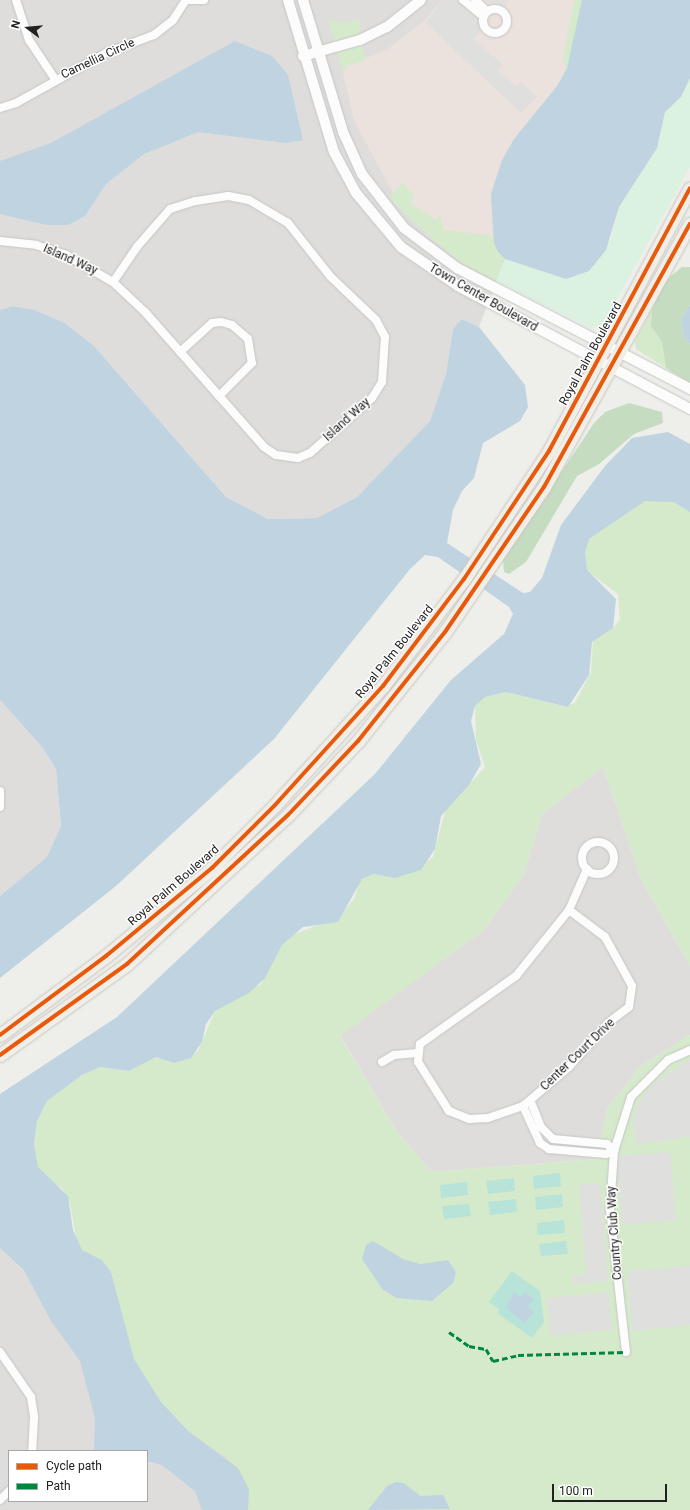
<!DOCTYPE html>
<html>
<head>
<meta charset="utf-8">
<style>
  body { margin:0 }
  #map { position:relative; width:690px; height:1510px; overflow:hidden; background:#eeeeea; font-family:Roboto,sans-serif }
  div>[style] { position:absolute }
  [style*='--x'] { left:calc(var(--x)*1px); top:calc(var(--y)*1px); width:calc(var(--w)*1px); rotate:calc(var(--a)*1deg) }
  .residential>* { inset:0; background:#dedddb }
  .commercial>* { inset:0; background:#ebe1dd }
  .grass>* { inset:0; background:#d5eacb }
  .forest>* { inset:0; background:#c5dcc1 }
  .park>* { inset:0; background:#daf2df }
  .pitch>* { inset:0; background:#b8e3d9 }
  .parking>* { inset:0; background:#dfdfdd }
  .water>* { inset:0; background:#c0d3e0 }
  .roads { filter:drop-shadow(0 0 1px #c6c6c4) drop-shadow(0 0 1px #c6c6c4) }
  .minor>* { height:8px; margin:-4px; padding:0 4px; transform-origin:4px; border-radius:4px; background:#fcfcfc }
  .minor>.ring { margin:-4px; padding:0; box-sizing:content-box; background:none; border:8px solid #fcfcfc; border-radius:50% }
  .tertiary>* { height:10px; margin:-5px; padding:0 5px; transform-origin:5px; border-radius:5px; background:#fcfcfc }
  .primary>* { height:13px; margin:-6.5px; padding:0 6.5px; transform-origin:6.5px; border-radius:6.5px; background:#f1eee7 }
  .quiet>* { height:3px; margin-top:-1.5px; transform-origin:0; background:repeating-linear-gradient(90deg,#00873e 0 6px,transparent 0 9px) }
  .cycleway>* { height:4px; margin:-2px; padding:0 2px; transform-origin:2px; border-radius:2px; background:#e8590c }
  span { translate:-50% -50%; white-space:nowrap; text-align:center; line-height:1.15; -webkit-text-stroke:3px #fff; paint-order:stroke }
  .street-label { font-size:12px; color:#212121 }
  .legend { position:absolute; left:8px; top:1450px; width:140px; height:52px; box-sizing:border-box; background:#fff; border:1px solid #a6a6a6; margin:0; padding:5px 7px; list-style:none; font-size:12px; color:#212121 }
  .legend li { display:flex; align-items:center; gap:8px; height:20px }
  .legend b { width:20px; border:1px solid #a6a6a6 }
  .north { position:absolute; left:8px; top:8px; width:40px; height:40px; -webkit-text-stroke:3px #fff; paint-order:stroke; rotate:286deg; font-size:11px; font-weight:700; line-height:16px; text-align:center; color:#212121 }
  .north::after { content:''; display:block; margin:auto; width:14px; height:18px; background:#212121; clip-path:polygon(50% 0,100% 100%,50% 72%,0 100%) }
  .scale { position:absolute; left:552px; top:1484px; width:115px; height:18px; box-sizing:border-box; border:2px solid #212121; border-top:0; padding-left:5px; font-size:12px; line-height:14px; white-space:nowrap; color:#212121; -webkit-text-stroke:3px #fff; paint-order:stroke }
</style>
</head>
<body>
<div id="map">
  <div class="residential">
    <div style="clip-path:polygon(0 0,442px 0,426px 19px,521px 113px,498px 252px,505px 259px,479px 327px,462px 319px,453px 329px,446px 374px,430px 421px,357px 497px,317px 518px,268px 519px,226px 497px,94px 346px,65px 323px,35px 310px,14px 306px,0 310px)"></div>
    <div style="clip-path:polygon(0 700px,42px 747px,56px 769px,61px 826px,47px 857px,0 896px)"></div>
    <div style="clip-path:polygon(603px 767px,641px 879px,690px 966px,690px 1035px,641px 1066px,608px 1107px,597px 1159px,432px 1172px,397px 1132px,340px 1035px,484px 930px,524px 874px,542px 814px)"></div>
    <div style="clip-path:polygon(evenodd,0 1248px,559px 1510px,0 1510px,0 1248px,9px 1451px,147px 1451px,147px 1501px,9px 1501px,9px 1451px)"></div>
  </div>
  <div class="commercial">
    <div style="clip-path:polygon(442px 0,582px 0,567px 68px,557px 86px,515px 139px,491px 194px,493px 236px,443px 230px,440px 216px,436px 221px,410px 203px,403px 183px,393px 193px,354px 121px,343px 73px,347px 66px,388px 49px,426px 19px)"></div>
  </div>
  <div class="grass">
    <div style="clip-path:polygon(582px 0,574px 43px,567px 68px,563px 62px,572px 10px,575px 0)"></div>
    <div style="clip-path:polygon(328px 18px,342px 23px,360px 19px,360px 40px,366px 60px,347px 66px,343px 73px)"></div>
    <div style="clip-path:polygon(403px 183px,414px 196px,410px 203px,436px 221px,440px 215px,443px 230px,493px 236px,498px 252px,505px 259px,496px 281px,458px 261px,410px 219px,389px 197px)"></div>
    <div style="clip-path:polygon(652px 309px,651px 326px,662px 342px,666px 368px,636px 349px,635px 341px)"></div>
    <div style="clip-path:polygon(663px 497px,690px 507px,690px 966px,641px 879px,603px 767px,542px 814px,524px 874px,484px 930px,340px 1036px,397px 1132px,432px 1172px,597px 1159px,608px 1107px,641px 1066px,690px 1035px,690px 1510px,248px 1510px,250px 1496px,226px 1457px,188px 1431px,161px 1402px,134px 1359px,120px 1311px,91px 1255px,82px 1250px,76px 1238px,70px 1203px,62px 1188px,45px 1178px,38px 1167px,34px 1144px,37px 1121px,47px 1101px,82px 1075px,100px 1067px,129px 1071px,156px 1057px,174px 1063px,198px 1051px,215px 1011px,223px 1003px,261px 984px,279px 945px,290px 936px,340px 916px,354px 899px,360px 881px,370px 874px,385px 876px,421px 866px,433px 857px,445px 811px,485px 767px,476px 740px,475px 706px,485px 697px,506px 692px,563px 706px,575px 703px,591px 672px,593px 641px,613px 628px,620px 619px,618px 594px,587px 571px,585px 553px,589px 539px,640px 501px)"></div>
  </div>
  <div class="forest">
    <div style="clip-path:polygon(682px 267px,690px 267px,690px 305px,681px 319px,683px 335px,690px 344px,690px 383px,666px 368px,662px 342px,651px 326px,652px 309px,666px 280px)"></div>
    <div style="clip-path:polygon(629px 403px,662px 412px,663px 423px,634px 434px,599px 464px,577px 476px,526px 562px,509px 574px,504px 572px,503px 560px,594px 423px,605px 412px)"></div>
  </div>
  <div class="park">
    <div style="clip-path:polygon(690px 78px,690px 167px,603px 324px,592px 329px,496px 281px,505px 259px,566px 279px,611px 240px,619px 207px,657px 148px,665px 112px,681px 97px)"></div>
  </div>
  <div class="pitch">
    <div style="clip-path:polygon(560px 1173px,561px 1186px,534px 1189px,533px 1176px)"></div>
    <div style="clip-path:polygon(514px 1178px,515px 1191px,488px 1194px,486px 1181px)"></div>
    <div style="clip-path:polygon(467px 1182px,468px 1195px,441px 1198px,440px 1185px)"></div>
    <div style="clip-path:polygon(562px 1194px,563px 1207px,536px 1210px,535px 1197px)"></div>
    <div style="clip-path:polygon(516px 1199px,517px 1212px,490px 1215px,488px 1202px)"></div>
    <div style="clip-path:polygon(469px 1204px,471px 1216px,444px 1219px,442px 1206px)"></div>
    <div style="clip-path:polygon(564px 1220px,565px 1233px,538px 1235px,537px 1223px)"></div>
    <div style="clip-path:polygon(566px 1241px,568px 1254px,541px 1256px,539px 1244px)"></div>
    <div style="clip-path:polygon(512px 1271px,540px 1291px,544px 1322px,532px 1338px,497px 1313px,499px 1309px,489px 1302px)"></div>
  </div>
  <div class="parking">
    <div style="clip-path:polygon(442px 0,457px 0,479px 19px,482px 30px,474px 39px,503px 65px,498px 70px,515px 86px,521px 82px,537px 97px,521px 113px,426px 23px)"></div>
    <div style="clip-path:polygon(483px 0,508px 0,502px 6px)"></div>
    <div style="clip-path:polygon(690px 1059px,690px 1137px,636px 1144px,633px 1118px,637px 1106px,651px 1085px)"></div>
    <div style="clip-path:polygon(670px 1152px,676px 1220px,622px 1225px,616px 1156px)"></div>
    <div style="clip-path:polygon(600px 1183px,608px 1281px,573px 1284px,572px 1276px,586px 1274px,579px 1185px)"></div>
    <div style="clip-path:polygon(690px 1266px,690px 1325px,632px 1331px,627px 1271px)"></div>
    <div style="clip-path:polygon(608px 1292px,612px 1330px,550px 1336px,547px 1298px)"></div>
  </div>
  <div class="water">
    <div style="clip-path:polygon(582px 0,690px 0,690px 78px,681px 97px,665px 112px,657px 148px,619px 207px,606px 250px,589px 271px,566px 279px,505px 259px,498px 252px,494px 243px,491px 194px,502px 160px,514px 139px,557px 86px,567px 68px)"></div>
    <div style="clip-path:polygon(235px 41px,272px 56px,288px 75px,303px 140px,286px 143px,198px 132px,144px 154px,106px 184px,85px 216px,68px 225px,47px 225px,0 214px,0 161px,51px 143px)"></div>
    <div style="clip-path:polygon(690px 305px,690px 344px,683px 335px,681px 319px)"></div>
    <div style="clip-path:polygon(13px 306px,35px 310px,65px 323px,94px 346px,226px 497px,268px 519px,317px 518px,357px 497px,430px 421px,446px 374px,453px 329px,462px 319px,479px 327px,525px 385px,528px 407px,520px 421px,483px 443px,474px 478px,462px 491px,453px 510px,447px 543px,523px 593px,530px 592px,542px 578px,561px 525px,605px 466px,632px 438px,668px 432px,690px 444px,690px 512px,674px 502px,645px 501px,589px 539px,585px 553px,587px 570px,616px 599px,613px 628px,592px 642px,589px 675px,568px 707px,506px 692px,485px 697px,475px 706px,471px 721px,481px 764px,469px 785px,441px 816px,435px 849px,421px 870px,395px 878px,373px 874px,362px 879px,338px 922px,303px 927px,282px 945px,265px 978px,249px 993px,215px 1011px,206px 1024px,202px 1042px,191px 1058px,174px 1063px,156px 1057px,129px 1071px,100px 1067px,82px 1075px,47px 1101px,37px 1121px,34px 1144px,38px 1167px,68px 1196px,73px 1230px,82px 1250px,102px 1260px,111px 1272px,134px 1359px,161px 1402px,188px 1431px,238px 1468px,249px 1489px,248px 1510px,202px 1510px,195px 1491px,162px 1465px,147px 1461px,147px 1451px,94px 1451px,95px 1418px,80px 1361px,51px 1321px,24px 1270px,0 1248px,0 1094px,117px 1017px,375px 774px,451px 680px,504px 634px,513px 614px,509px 607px,438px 557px,425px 555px,410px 569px,274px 739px,116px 886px,0 978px,0 896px,47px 857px,61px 826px,56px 769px,42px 747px,0 700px,0 310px)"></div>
    <div style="clip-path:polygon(373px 1241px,403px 1259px,420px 1264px,448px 1260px,456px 1272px,453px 1283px,432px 1301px,397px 1298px,383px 1290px,362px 1259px,366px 1245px)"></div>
    <div style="clip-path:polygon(514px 1292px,520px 1298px,525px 1292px,534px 1299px,528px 1307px,534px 1312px,525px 1323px,506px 1307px)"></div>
    <div style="clip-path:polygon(396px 1482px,404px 1483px,420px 1496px,443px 1495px,450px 1509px,368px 1510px,387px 1486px)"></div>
  </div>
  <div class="roads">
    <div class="minor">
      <div style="--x:16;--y:0;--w:42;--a:72"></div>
      <div style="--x:29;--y:40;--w:47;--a:56.3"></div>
      <div style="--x:186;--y:0;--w:18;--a:0"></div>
      <div style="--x:463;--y:0;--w:26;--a:39"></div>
      <div style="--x:475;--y:0;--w:16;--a:43"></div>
      <div class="ring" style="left:483px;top:9px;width:16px;height:16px"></div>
      <div style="--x:0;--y:108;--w:17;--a:-17"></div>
      <div style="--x:16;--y:103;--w:103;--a:-29.1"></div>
      <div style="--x:106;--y:53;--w:51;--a:-20.6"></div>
      <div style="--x:154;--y:35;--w:24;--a:-38"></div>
      <div style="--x:173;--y:20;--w:24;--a:-57"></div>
      <div style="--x:0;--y:241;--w:36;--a:6"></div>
      <div style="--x:36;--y:245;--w:32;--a:18"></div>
      <div style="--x:66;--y:255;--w:54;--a:29.9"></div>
      <div style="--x:113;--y:282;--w:44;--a:43.2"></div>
      <div style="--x:145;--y:312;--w:180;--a:48.6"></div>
      <div style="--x:264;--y:447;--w:14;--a:34"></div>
      <div style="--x:276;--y:455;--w:22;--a:8"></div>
      <div style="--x:298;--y:458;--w:13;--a:-23"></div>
      <div style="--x:310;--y:453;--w:83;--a:-41.6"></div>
      <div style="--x:372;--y:398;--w:19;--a:-58"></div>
      <div style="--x:382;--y:382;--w:45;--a:-86.2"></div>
      <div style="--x:385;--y:337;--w:19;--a:-118"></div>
      <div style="--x:376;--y:320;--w:64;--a:-136.3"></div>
      <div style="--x:330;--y:276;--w:68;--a:-128.4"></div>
      <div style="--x:288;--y:223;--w:45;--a:-149.5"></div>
      <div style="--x:249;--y:200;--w:21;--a:-169"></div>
      <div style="--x:228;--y:196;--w:33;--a:171"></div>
      <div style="--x:195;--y:201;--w:26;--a:162"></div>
      <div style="--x:170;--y:209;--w:50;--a:131"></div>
      <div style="--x:137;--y:247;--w:42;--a:124.4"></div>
      <div style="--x:180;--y:352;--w:43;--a:-42.2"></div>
      <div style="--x:212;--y:323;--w:9;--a:-6"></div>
      <div style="--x:221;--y:322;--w:11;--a:15"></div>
      <div style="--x:232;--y:325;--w:21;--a:41"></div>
      <div style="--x:248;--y:339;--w:24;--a:81"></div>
      <div style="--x:252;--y:363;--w:47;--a:135"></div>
      <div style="--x:0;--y:791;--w:16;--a:90"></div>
      <div class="ring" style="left:582px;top:842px;width:24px;height:24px"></div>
      <div style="--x:569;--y:910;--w:45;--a:36.9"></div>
      <div style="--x:605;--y:937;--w:56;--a:61.1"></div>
      <div style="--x:632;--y:986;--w:21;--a:98"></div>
      <div style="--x:629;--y:1007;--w:26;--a:143"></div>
      <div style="--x:608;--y:1023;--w:59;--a:131.6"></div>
      <div style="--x:569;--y:1067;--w:60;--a:139.7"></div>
      <div style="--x:523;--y:1106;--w:37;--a:161"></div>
      <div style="--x:488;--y:1118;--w:19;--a:177"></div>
      <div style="--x:469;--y:1119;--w:22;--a:-158"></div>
      <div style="--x:449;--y:1111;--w:58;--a:-122.3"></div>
      <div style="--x:418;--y:1062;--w:18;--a:-84"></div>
      <div style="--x:420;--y:1044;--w:118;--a:-35.3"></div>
      <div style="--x:516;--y:976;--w:85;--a:-51.2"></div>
      <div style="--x:569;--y:910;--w:45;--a:-66.3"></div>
      <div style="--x:382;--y:1062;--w:14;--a:-30"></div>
      <div style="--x:394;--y:1055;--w:23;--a:-5"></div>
      <div style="--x:523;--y:1106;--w:41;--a:65.3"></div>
      <div style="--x:540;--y:1143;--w:11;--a:34"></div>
      <div style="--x:549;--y:1149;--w:57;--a:5"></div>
      <div style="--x:606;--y:1154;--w:9;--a:-21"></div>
      <div style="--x:614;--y:1151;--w:10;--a:-135"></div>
      <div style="--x:607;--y:1144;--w:54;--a:-174.7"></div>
      <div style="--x:553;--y:1139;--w:17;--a:-135"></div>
      <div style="--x:541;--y:1127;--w:29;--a:-112"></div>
      <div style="--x:0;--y:1352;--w:55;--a:55.4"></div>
      <div style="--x:31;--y:1397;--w:20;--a:81"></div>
      <div style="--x:34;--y:1417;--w:34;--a:93"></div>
      <div style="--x:626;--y:1352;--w:143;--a:-96.4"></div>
      <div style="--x:610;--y:1210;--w:59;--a:-86.1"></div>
      <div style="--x:614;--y:1151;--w:57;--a:-72.5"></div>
      <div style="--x:631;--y:1097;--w:52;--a:-45"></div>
      <div style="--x:668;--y:1060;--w:24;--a:-24"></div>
      <div style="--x:0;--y:1500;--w:13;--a:-45"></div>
    </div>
    <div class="tertiary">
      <div style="--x:288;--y:0;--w:159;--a:73.2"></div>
      <div style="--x:334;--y:152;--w:47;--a:61.8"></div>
      <div style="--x:356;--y:193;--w:70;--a:50.2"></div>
      <div style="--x:401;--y:247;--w:69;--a:34.4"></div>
      <div style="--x:458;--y:286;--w:263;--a:27.9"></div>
      <div style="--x:303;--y:0;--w:138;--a:73.1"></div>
      <div style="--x:343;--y:132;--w:46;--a:65.7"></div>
      <div style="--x:362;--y:174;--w:68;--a:52.1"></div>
      <div style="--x:404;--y:228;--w:66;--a:37"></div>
      <div style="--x:457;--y:268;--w:263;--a:27.4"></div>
      <div style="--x:303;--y:56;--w:59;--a:-15.7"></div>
      <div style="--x:360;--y:40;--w:30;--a:-26"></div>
      <div style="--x:387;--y:27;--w:43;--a:-38.5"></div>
    </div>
    <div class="primary">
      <div style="--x:0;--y:1035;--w:132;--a:-36.7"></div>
      <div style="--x:106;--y:956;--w:138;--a:-39.7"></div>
      <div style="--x:212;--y:868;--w:89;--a:-45"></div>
      <div style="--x:275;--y:805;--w:161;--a:-47.8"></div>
      <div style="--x:383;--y:686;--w:134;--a:-52.9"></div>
      <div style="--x:464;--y:579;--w:154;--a:-56.4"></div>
      <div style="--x:549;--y:451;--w:298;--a:-61.8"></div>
      <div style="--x:0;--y:1055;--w:156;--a:-35.6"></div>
      <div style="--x:127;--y:964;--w:219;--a:-42.8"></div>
      <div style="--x:288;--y:815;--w:102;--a:-46.6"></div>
      <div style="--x:358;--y:741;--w:139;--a:-51.4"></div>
      <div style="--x:445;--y:632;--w:176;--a:-55.7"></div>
      <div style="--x:544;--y:487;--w:301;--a:-61"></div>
    </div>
  </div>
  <div class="quiet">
    <div style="--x:449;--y:1332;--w:24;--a:35"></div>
    <div style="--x:469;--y:1346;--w:17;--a:10"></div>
    <div style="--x:486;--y:1349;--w:14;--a:60"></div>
    <div style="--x:493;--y:1361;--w:26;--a:-13"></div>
    <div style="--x:518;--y:1355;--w:108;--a:-1.6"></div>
  </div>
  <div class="cycleway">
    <div style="--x:0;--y:1035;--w:132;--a:-36.7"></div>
    <div style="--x:106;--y:956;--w:138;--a:-39.7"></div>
    <div style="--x:212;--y:868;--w:89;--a:-45"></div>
    <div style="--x:275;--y:805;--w:161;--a:-47.8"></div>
    <div style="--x:383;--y:686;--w:134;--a:-52.9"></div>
    <div style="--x:464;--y:579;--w:154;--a:-56.4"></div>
    <div style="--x:549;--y:451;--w:298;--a:-61.8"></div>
    <div style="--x:0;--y:1055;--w:156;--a:-35.6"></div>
    <div style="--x:127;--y:964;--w:219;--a:-42.8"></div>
    <div style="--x:288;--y:815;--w:102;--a:-46.6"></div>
    <div style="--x:358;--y:741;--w:139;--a:-51.4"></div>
    <div style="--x:445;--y:632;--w:176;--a:-55.7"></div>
    <div style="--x:544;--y:487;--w:301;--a:-61"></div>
  </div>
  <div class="street-label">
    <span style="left:98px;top:59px;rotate:-25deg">Camellia Circle</span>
    <span style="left:70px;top:260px;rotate:24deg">Island Way</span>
    <span style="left:483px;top:298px;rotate:30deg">Town Center Boulevard</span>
    <span style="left:591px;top:354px;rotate:-61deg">Royal Palm Boulevard</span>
    <span style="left:347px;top:420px;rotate:-42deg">Island Way</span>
    <span style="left:395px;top:652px;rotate:-51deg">Royal Palm Boulevard</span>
    <span style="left:174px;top:886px;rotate:-41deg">Royal Palm Boulevard</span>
    <span style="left:578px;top:1055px;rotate:-44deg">Center Court Drive</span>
    <span style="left:615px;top:1233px;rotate:-94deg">Country Club Way</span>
  </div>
  <ul class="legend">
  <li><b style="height:5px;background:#e8590c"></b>Cycle path</li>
  <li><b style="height:5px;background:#00873e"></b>Path</li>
  </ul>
  <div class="north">N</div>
  <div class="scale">100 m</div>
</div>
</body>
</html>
